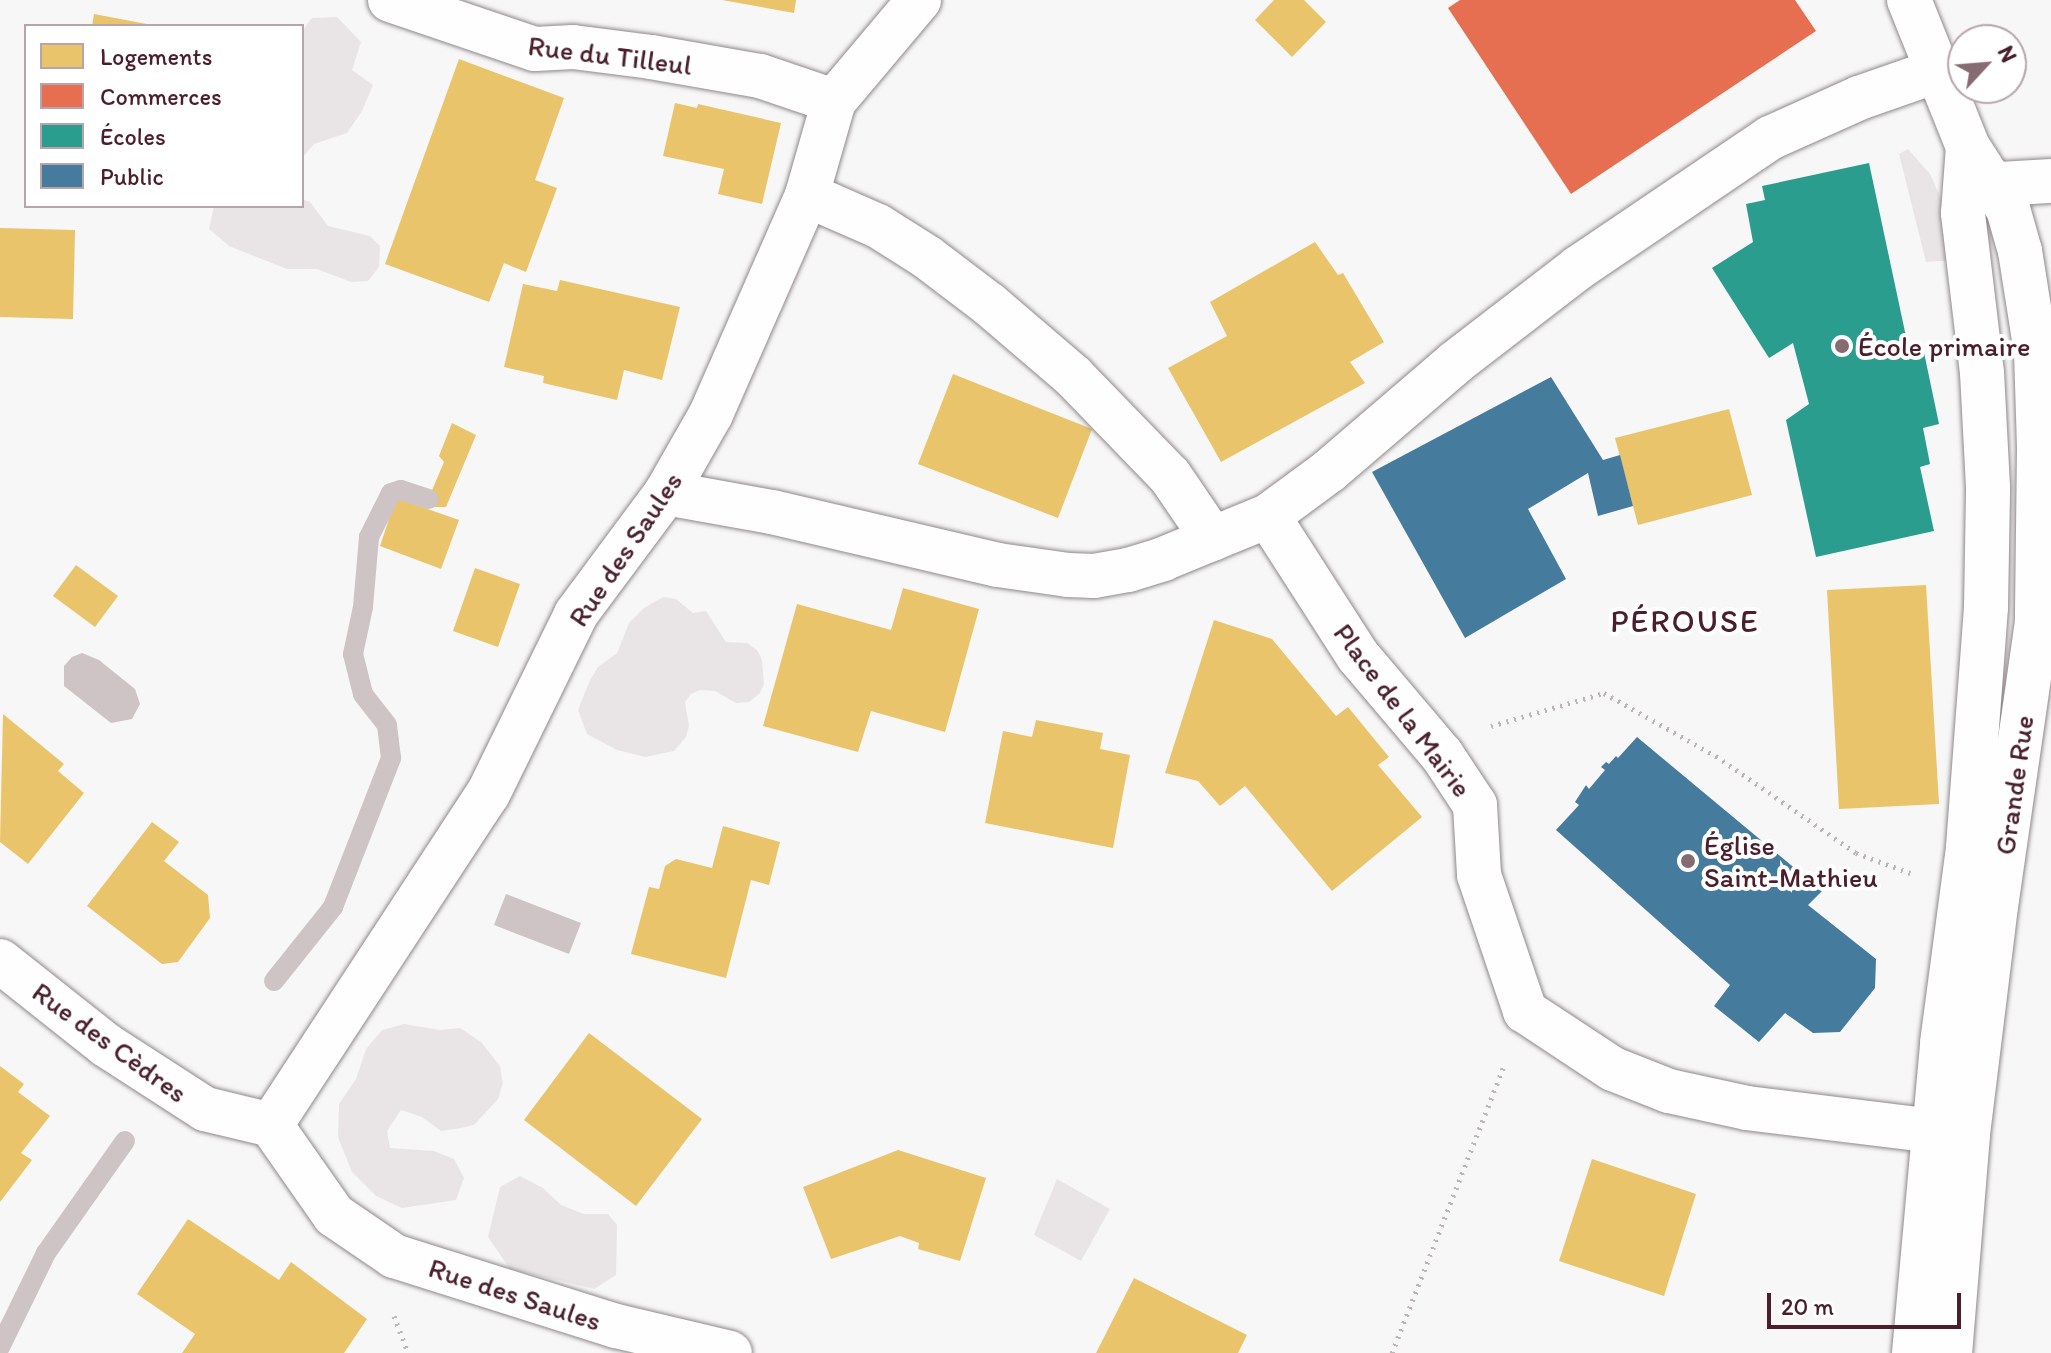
<!DOCTYPE html>
<html>
<head>
<meta charset="utf-8">
<style>
  body { margin:0 }
  #map { position:relative; width:2051px; height:1353px; overflow:hidden; background:#f7f7f7; font-family:Itim,sans-serif }
  div>[style] { position:absolute }
  [style*='--x'] { left:calc(var(--x)*1px); top:calc(var(--y)*1px); width:calc(var(--w)*1px); rotate:calc(var(--a)*1deg) }
  .green>* { inset:0; background:#e9e5e6 }
  .water>* { inset:0; background:#cec3c5 }
  .homes>* { inset:0; background:#e9c46a }
  .shops>* { inset:0; background:#e76f51 }
  .schools>* { inset:0; background:#2a9d8f }
  .public>* { inset:0; background:#457b9d }
  .stream>* { height:20px; margin:-10px; padding:0 10px; transform-origin:10px; border-radius:10px; background:#cec3c5 }
  .path>* { height:5px; margin-top:-2.5px; transform-origin:0; background:repeating-linear-gradient(90deg,#bcb6b8 0 2px,transparent 0 8px) }
  .roads { filter:drop-shadow(0 0 2px #90888a) drop-shadow(0 0 2px #90888a) }
  .street>* { height:44px; margin:-22px; padding:0 22px; transform-origin:22px; border-radius:22px; background:#fefefe }
  .primary>* { height:44px; margin:-22px; padding:0 22px; transform-origin:22px; border-radius:22px; background:#fefefe }
  .dots>* { width:22px; height:22px; translate:-50% -50%; box-sizing:border-box; border:4px solid #fff; border-radius:50% }
  span { translate:-50% -50%; white-space:nowrap; text-align:center; line-height:1.15; -webkit-text-stroke:8px #fff; paint-order:stroke }
  .street-label { font-size:28px; color:#4a1f2b }
  .poi-label { font-size:28px; color:#4a1f2b }
  .left { translate:0 -50%; text-align:left }
  .quarter-label { font-size:32px; color:#4a1f2b; letter-spacing:2px }
  .legend { position:absolute; left:24px; top:24px; width:280px; height:184px; box-sizing:border-box; background:#fff; border:2px solid #b7a5aa; margin:0; padding:10px 14px; list-style:none; font-size:24px; color:#4a1f2b }
  .legend li { display:flex; align-items:center; gap:16px; height:40px }
  .legend b { width:40px; border:2px solid #b7a5aa }
  .north { position:absolute; left:1947px; top:24px; width:80px; height:80px; box-sizing:border-box; background:#fff; border:2px solid #b7a5aa; border-radius:50%; rotate:64deg; font-size:22px; font-weight:700; line-height:32px; text-align:center; color:#4a1f2b }
  .north::after { content:''; display:block; margin:auto; width:28px; height:36px; background:#876b72; clip-path:polygon(50% 0,100% 100%,50% 72%,0 100%) }
  .scale { position:absolute; left:1767px; top:1293px; width:194px; height:36px; box-sizing:border-box; border:4px solid #4a1f2b; border-top:0; padding-left:10px; font-size:24px; line-height:28px; white-space:nowrap; color:#4a1f2b; -webkit-text-stroke:6px #fff; paint-order:stroke }
</style>
</head>
<body>
<div id="map">
  <div class="green">
    <div style="clip-path:polygon(337px 17px,361px 42px,352px 70px,373px 85px,362px 111px,347px 133px,314px 144px,302px 158px,302px 31px,312px 18px)"></div>
    <div style="clip-path:polygon(1908px 149px,1930px 174px,1942px 201px,1954px 260px,1926px 262px,1899px 154px)"></div>
    <div style="clip-path:polygon(302px 199px,310px 202px,328px 226px,370px 236px,380px 246px,379px 267px,368px 281px,351px 282px,317px 269px,287px 269px,229px 246px,209px 229px,214px 206px,302px 206px)"></div>
    <div style="clip-path:polygon(663px 597px,676px 599px,693px 613px,706px 611px,726px 642px,747px 643px,757px 650px,762px 660px,764px 684px,760px 693px,749px 702px,736px 703px,715px 691px,700px 690px,691px 694px,685px 702px,689px 726px,686px 737px,674px 751px,645px 757px,617px 750px,587px 734px,578px 710px,590px 680px,598px 667px,617px 653px,629px 623px,644px 608px)"></div>
    <div style="clip-path:polygon(404px 1024px,440px 1030px,460px 1028px,481px 1042px,500px 1066px,503px 1083px,498px 1099px,474px 1125px,461px 1128px,441px 1131px,422px 1117px,401px 1110px,387px 1131px,390px 1148px,434px 1151px,454px 1159px,464px 1178px,456px 1200px,402px 1208px,376px 1196px,352px 1172px,338px 1137px,339px 1104px,356px 1079px,366px 1049px,382px 1030px)"></div>
    <div style="clip-path:polygon(520px 1176px,543px 1188px,561px 1205px,584px 1214px,608px 1214px,617px 1225px,616px 1275px,594px 1289px,510px 1269px,488px 1237px,500px 1187px)"></div>
    <div style="clip-path:polygon(1057px 1179px,1110px 1209px,1081px 1261px,1034px 1235px)"></div>
  </div>
  <div class="water">
    <div style="clip-path:polygon(82px 653px,99px 660px,135px 689px,140px 704px,132px 719px,111px 723px,64px 686px,64px 666px,72px 657px)"></div>
    <div style="clip-path:polygon(506px 894px,581px 923px,569px 954px,494px 925px)"></div>
  </div>
  <div class="homes">
    <div style="clip-path:polygon(722px 0,796px 0,794px 13px)"></div>
    <div style="clip-path:polygon(1274px 0,1304px 0,1326px 22px,1292px 57px,1255px 20px)"></div>
    <div style="clip-path:polygon(94px 14px,152px 25px,152px 26px,92px 26px)"></div>
    <div style="clip-path:polygon(459px 59px,564px 98px,535px 180px,557px 188px,526px 272px,504px 263px,489px 302px,385px 264px)"></div>
    <div style="clip-path:polygon(675px 103px,697px 108px,698px 104px,781px 123px,762px 204px,718px 194px,724px 169px,663px 156px)"></div>
    <div style="clip-path:polygon(0 228px,75px 230px,73px 319px,0 317px)"></div>
    <div style="clip-path:polygon(1315px 242px,1338px 275px,1343px 273px,1384px 342px,1350px 362px,1365px 383px,1221px 462px,1168px 368px,1227px 336px,1210px 302px)"></div>
    <div style="clip-path:polygon(560px 280px,680px 307px,662px 380px,624px 370px,617px 400px,543px 383px,544px 376px,504px 367px,523px 284px,557px 291px)"></div>
    <div style="clip-path:polygon(953px 374px,1092px 429px,1058px 518px,918px 464px)"></div>
    <div style="clip-path:polygon(1729px 409px,1752px 495px,1638px 525px,1615px 438px)"></div>
    <div style="clip-path:polygon(452px 423px,476px 435px,446px 507px,432px 507px,430px 495px,444px 462px,439px 456px)"></div>
    <div style="clip-path:polygon(396px 498px,459px 520px,441px 569px,380px 546px)"></div>
    <div style="clip-path:polygon(76px 565px,118px 596px,95px 627px,53px 596px)"></div>
    <div style="clip-path:polygon(475px 568px,520px 584px,498px 647px,453px 631px)"></div>
    <div style="clip-path:polygon(1926px 585px,1939px 804px,1839px 809px,1827px 590px)"></div>
    <div style="clip-path:polygon(903px 588px,979px 609px,945px 732px,871px 711px,858px 752px,763px 726px,797px 604px,891px 630px)"></div>
    <div style="clip-path:polygon(1214px 620px,1272px 639px,1336px 716px,1348px 707px,1389px 757px,1378px 765px,1422px 817px,1332px 891px,1245px 786px,1220px 806px,1198px 781px,1165px 773px)"></div>
    <div style="clip-path:polygon(3px 714px,64px 764px,58px 771px,84px 793px,28px 864px,0 842px)"></div>
    <div style="clip-path:polygon(1036px 720px,1103px 733px,1100px 749px,1130px 755px,1113px 848px,985px 823px,1003px 731px,1032px 737px)"></div>
    <div style="clip-path:polygon(152px 822px,179px 842px,164px 861px,208px 895px,210px 918px,178px 962px,162px 964px,87px 906px)"></div>
    <div style="clip-path:polygon(723px 826px,780px 842px,769px 885px,751px 880px,726px 978px,631px 954px,649px 887px,659px 889px,665px 866px,676px 859px,712px 868px)"></div>
    <div style="clip-path:polygon(589px 1033px,702px 1119px,636px 1206px,524px 1120px)"></div>
    <div style="clip-path:polygon(0 1066px,24px 1084px,18px 1092px,50px 1116px,21px 1153px,32px 1160px,0 1202px)"></div>
    <div style="clip-path:polygon(898px 1150px,986px 1178px,960px 1261px,918px 1249px,919px 1243px,900px 1236px,831px 1259px,803px 1187px)"></div>
    <div style="clip-path:polygon(1592px 1159px,1696px 1194px,1664px 1296px,1559px 1261px)"></div>
    <div style="clip-path:polygon(188px 1219px,279px 1280px,291px 1262px,367px 1319px,344px 1353px,182px 1353px,195px 1334px,137px 1294px)"></div>
    <div style="clip-path:polygon(1134px 1278px,1247px 1335px,1238px 1353px,1096px 1353px)"></div>
  </div>
  <div class="shops">
    <div style="clip-path:polygon(1460px 0,1795px 0,1816px 31px,1571px 194px,1448px 8px)"></div>
  </div>
  <div class="schools">
    <div style="clip-path:polygon(1869px 163px,1908px 346px,1922px 343px,1939px 424px,1923px 428px,1930px 464px,1920px 467px,1934px 531px,1816px 557px,1786px 420px,1809px 404px,1793px 343px,1769px 358px,1712px 268px,1753px 242px,1746px 204px,1765px 200px,1762px 186px)"></div>
  </div>
  <div class="public">
    <div style="clip-path:polygon(1551px 377px,1603px 460px,1620px 455px,1633px 506px,1598px 516px,1588px 473px,1528px 509px,1566px 579px,1465px 638px,1372px 472px)"></div>
    <div style="clip-path:polygon(1637px 737px,1822px 891px,1808px 905px,1876px 959px,1875px 988px,1840px 1032px,1813px 1033px,1785px 1013px,1759px 1042px,1714px 1006px,1730px 985px,1556px 830px,1579px 805px,1575px 802px,1586px 785px,1589px 789px,1605px 770px,1601px 767px,1606px 762px,1609px 764px,1616px 756px,1618px 758px)"></div>
  </div>
  <div class="stream">
    <div style="--x:274;--y:981;--w:95;--a:-51.4"></div>
    <div style="--x:333;--y:907;--w:160;--a:-68.7"></div>
    <div style="--x:391;--y:758;--w:33;--a:-97"></div>
    <div style="--x:387;--y:725;--w:39;--a:-128"></div>
    <div style="--x:363;--y:694;--w:41;--a:-104"></div>
    <div style="--x:353;--y:654;--w:48;--a:-78"></div>
    <div style="--x:363;--y:607;--w:70;--a:-85.1"></div>
    <div style="--x:369;--y:537;--w:49;--a:-63.4"></div>
    <div style="--x:391;--y:493;--w:10;--a:-17"></div>
    <div style="--x:401;--y:490;--w:29;--a:18"></div>
    <div style="--x:0;--y:1347;--w:105;--a:-63.9"></div>
    <div style="--x:46;--y:1253;--w:137;--a:-54.8"></div>
  </div>
  <div class="path">
    <div style="--x:1491;--y:726;--w:118;--a:-16.3"></div>
    <div style="--x:1604;--y:693;--w:129;--a:29.4"></div>
    <div style="--x:1716;--y:756;--w:170;--a:34.7"></div>
    <div style="--x:1856;--y:853;--w:58;--a:20.3"></div>
    <div style="--x:394;--y:1316;--w:40;--a:69"></div>
    <div style="--x:1392;--y:1353;--w:311;--a:-68.7"></div>
  </div>
  <div class="roads">
    <div class="street">
      <div style="--x:390;--y:0;--w:153;--a:18.7"></div>
      <div style="--x:535;--y:49;--w:38;--a:-3"></div>
      <div style="--x:573;--y:47;--w:79;--a:7.3"></div>
      <div style="--x:651;--y:57;--w:111;--a:9.9"></div>
      <div style="--x:760;--y:76;--w:78;--a:18.7"></div>
      <div style="--x:1966;--y:186;--w:85;--a:-3.4"></div>
      <div style="--x:807;--y:195;--w:77;--a:23.6"></div>
      <div style="--x:878;--y:226;--w:58;--a:32.3"></div>
      <div style="--x:927;--y:257;--w:78;--a:37.2"></div>
      <div style="--x:989;--y:304;--w:111;--a:40.6"></div>
      <div style="--x:1073;--y:376;--w:139;--a:45.9"></div>
      <div style="--x:1170;--y:476;--w:76;--a:55.7"></div>
      <div style="--x:666;--y:493;--w:108;--a:10.2"></div>
      <div style="--x:772;--y:512;--w:232;--a:13.2"></div>
      <div style="--x:998;--y:565;--w:71;--a:8.1"></div>
      <div style="--x:1068;--y:575;--w:26;--a:2"></div>
      <div style="--x:1094;--y:576;--w:35;--a:-10"></div>
      <div style="--x:1128;--y:570;--w:37;--a:-17"></div>
      <div style="--x:1163;--y:559;--w:113;--a:-22.3"></div>
      <div style="--x:1268;--y:516;--w:76;--a:-36.4"></div>
      <div style="--x:1329;--y:471;--w:167;--a:-40.6"></div>
      <div style="--x:1456;--y:362;--w:154;--a:-37.6"></div>
      <div style="--x:1578;--y:268;--w:232;--a:-34.1"></div>
      <div style="--x:1770;--y:138;--w:98;--a:-24.2"></div>
      <div style="--x:1859;--y:98;--w:85;--a:-19.3"></div>
      <div style="--x:1268;--y:516;--w:166;--a:57.3"></div>
      <div style="--x:1358;--y:656;--w:130;--a:49.7"></div>
      <div style="--x:1442;--y:755;--w:60;--a:56.6"></div>
      <div style="--x:1475;--y:805;--w:70;--a:86.7"></div>
      <div style="--x:1479;--y:875;--w:144;--a:71.3"></div>
      <div style="--x:1525;--y:1011;--w:105;--a:33.4"></div>
      <div style="--x:1613;--y:1069;--w:60;--a:21.4"></div>
      <div style="--x:1669;--y:1091;--w:80;--a:12.3"></div>
      <div style="--x:1747;--y:1108;--w:187;--a:7"></div>
      <div style="--x:0;--y:961;--w:135;--a:38.4"></div>
      <div style="--x:106;--y:1045;--w:118;--a:32.9"></div>
      <div style="--x:205;--y:1109;--w:68;--a:13.6"></div>
      <div style="--x:271;--y:1125;--w:396;--a:-56.8"></div>
      <div style="--x:488;--y:794;--w:200;--a:-63.9"></div>
      <div style="--x:576;--y:614;--w:151;--a:-53.4"></div>
      <div style="--x:666;--y:493;--w:91;--a:-60.3"></div>
      <div style="--x:711;--y:414;--w:239;--a:-66.3"></div>
      <div style="--x:807;--y:195;--w:98;--a:-74"></div>
      <div style="--x:834;--y:101;--w:132;--a:-49.9"></div>
      <div style="--x:271;--y:1125;--w:110;--a:55"></div>
      <div style="--x:334;--y:1215;--w:73;--a:34.3"></div>
      <div style="--x:394;--y:1256;--w:233;--a:17.5"></div>
      <div style="--x:616;--y:1326;--w:117;--a:13.3"></div>
    </div>
    <div class="primary">
      <div style="--x:1909;--y:0;--w:158;--a:68.1"></div>
      <div style="--x:1968;--y:147;--w:74;--a:57.2"></div>
      <div style="--x:2008;--y:209;--w:44;--a:74.1"></div>
      <div style="--x:2020;--y:251;--w:102;--a:81"></div>
      <div style="--x:2036;--y:352;--w:96;--a:88.2"></div>
      <div style="--x:2039;--y:448;--w:174;--a:90.7"></div>
      <div style="--x:2037;--y:622;--w:287;--a:98.2"></div>
      <div style="--x:1996;--y:906;--w:231;--a:97"></div>
      <div style="--x:1968;--y:1135;--w:219;--a:94.7"></div>
      <div style="--x:1914;--y:1353;--w:311;--a:-84.8"></div>
      <div style="--x:1942;--y:1043;--w:198;--a:-82.4"></div>
      <div style="--x:1968;--y:847;--w:241;--a:-85.7"></div>
      <div style="--x:1986;--y:607;--w:120;--a:-89"></div>
      <div style="--x:1988;--y:487;--w:114;--a:-93"></div>
      <div style="--x:1982;--y:373;--w:161;--a:-96.8"></div>
      <div style="--x:1963;--y:213;--w:66;--a:-85.7"></div>
    </div>
  </div>
  <div class="dots">
    <div style="left:1842px;top:346px;background:#876b72"></div>
    <div style="left:1688px;top:861px;background:#876b72"></div>
  </div>
  <div class="street-label">
    <span style="left:610px;top:55px;rotate:7deg">Rue du Tilleul</span>
    <span style="left:625px;top:549px;rotate:-56deg">Rue des Saules</span>
    <span style="left:1403px;top:710px;rotate:53deg">Place de la Mairie</span>
    <span style="left:2014px;top:785px;rotate:-82deg">Grande Rue</span>
    <span style="left:110px;top:1042px;rotate:36deg">Rue des Cèdres</span>
    <span style="left:515px;top:1294px;rotate:18deg">Rue des Saules</span>
  </div>
  <div class="poi-label">
    <span class="left" style="left:1858px;top:346px">École primaire</span>
    <span class="left" style="left:1704px;top:861px">Église<br>Saint-Mathieu</span>
  </div>
  <div class="quarter-label">
    <span style="left:1685px;top:621px">PÉROUSE</span>
  </div>
  <ul class="legend">
  <li><b style="height:22px;background:#e9c46a"></b>Logements</li>
  <li><b style="height:22px;background:#e76f51"></b>Commerces</li>
  <li><b style="height:22px;background:#2a9d8f"></b>Écoles</li>
  <li><b style="height:22px;background:#457b9d"></b>Public</li>
  </ul>
  <div class="north">N</div>
  <div class="scale">20 m</div>
</div>
</body>
</html>
